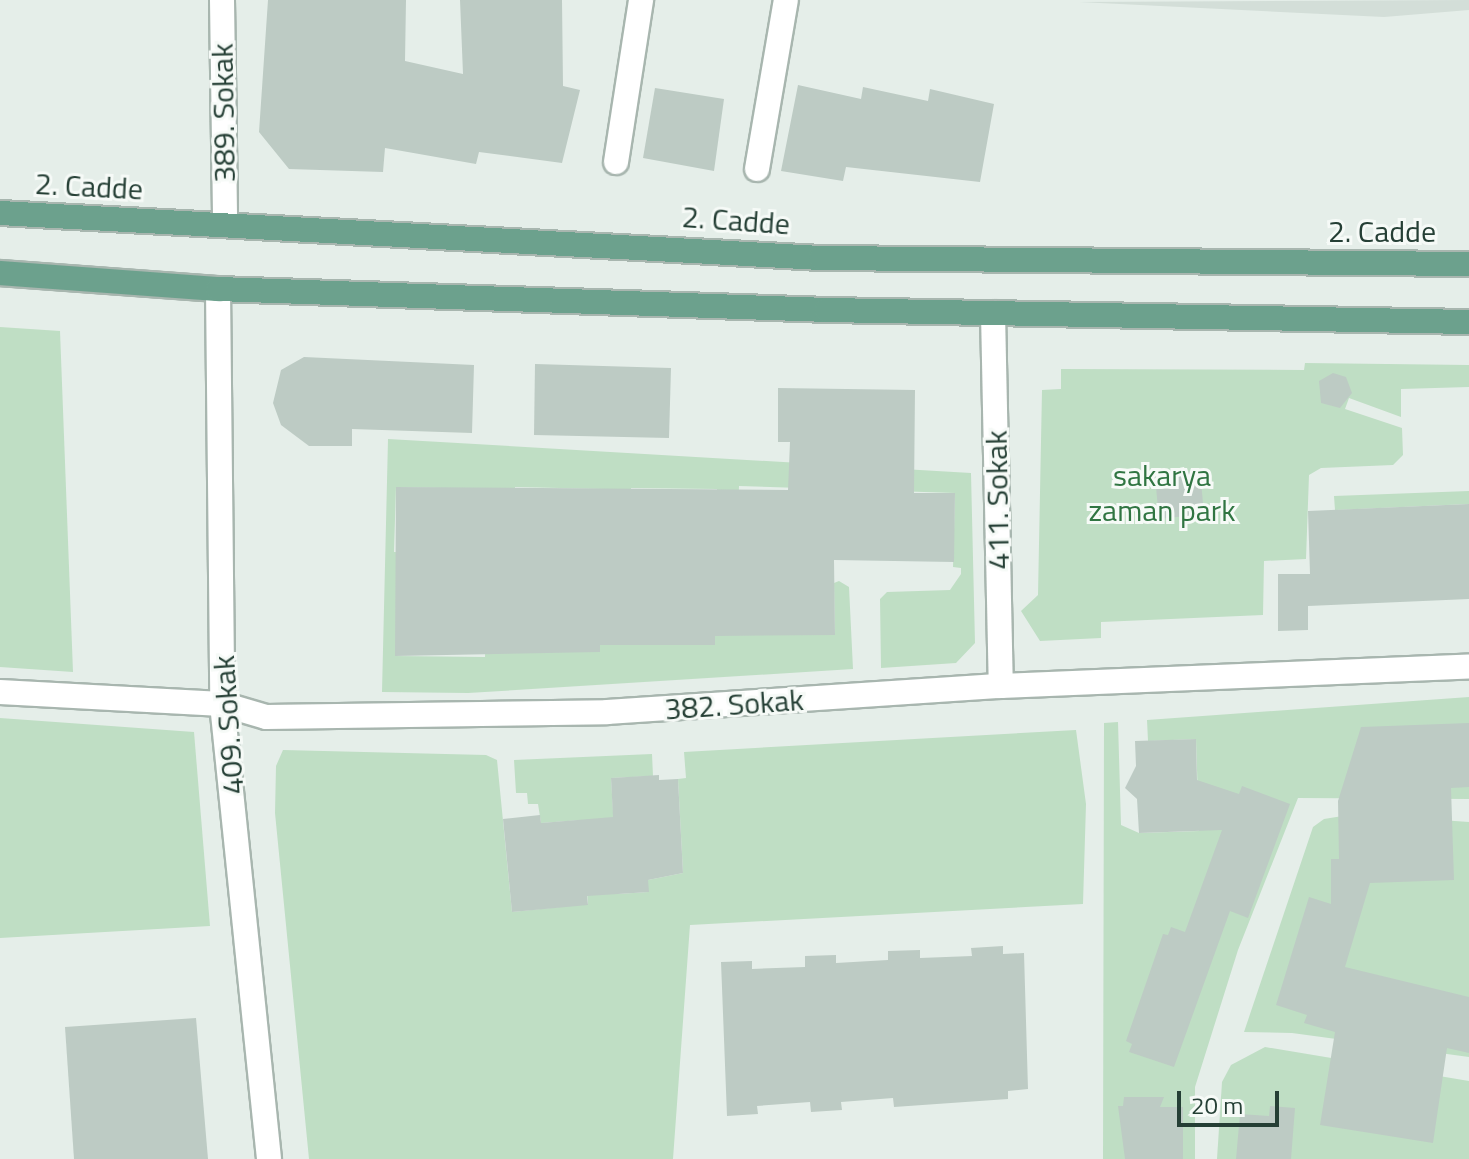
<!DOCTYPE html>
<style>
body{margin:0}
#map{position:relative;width:1469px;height:1159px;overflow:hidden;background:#e5eee9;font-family:"Titillium Web",sans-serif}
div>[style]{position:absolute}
.built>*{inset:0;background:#d3ded8}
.green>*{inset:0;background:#bfdec4}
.building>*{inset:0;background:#bdcbc4}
.roads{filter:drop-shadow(2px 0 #a8b6af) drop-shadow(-2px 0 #a8b6af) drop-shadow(0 2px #a8b6af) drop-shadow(0 -2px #a8b6af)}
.minor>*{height:24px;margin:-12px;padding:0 12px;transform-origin:12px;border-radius:12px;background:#fff}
.major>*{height:24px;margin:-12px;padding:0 12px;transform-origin:12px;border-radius:12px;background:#6ca18d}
span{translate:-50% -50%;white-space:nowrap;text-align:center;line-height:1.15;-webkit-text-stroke:6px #f6faf7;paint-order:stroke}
.street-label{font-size:30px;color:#253f35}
.park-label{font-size:30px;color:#307542}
.scale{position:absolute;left:1177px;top:1091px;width:102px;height:36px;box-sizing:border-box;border:4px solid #253f35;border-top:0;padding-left:10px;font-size:24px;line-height:28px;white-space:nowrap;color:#253f35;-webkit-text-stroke:6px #f6faf7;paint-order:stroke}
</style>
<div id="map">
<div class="built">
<div style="clip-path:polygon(1469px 0,1469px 10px,1384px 17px,1079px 2px)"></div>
</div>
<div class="green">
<div style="clip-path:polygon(0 327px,60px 331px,73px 672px,0 667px)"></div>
<div style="clip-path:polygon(1305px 363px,1469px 365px,1469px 387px,1401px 389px,1401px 417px,1349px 398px,1345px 409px,1402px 428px,1403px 455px,1393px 465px,1321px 468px,1309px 475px,1306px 559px,1264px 561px,1263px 615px,1101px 622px,1101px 638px,1040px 641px,1021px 611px,1038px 595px,1042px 390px,1061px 389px,1061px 369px,1304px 370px)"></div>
<div style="clip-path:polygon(388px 439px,971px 473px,975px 643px,956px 663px,881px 668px,880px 599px,887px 592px,950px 590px,961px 574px,961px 568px,953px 567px,955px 493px,739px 486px,737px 538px,717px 542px,717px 489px,631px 488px,630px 541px,603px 547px,603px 489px,515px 487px,513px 546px,488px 489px,396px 487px,394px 552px,415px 553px,395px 656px,485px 657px,486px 606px,500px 652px,600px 652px,600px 602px,618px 645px,714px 645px,715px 592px,835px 635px,834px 583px,839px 581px,849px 587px,853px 669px,468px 693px,382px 692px)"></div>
<div style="clip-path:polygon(1469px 491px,1469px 504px,1335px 510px,1334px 496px)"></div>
<div style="clip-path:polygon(1469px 697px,1469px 799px,1298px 798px,1238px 950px,1195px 1087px,1195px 1159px,1103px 1159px,1104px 723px,1118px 722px,1121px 825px,1139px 833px,1199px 831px,1196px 739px,1148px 741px,1147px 720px)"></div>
<div style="clip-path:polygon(0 718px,194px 732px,210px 926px,0 938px)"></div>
<div style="clip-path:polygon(1076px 730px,1086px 804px,1083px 904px,690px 925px,673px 1159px,309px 1159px,275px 813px,276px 766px,283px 750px,486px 755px,497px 760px,512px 912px,588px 904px,581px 820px,541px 823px,538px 804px,528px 804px,527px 793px,516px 793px,514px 760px,652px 754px,653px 776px,611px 778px,618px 894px,648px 892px,648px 880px,683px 873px,678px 779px,686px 778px,684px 752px)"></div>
<div style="clip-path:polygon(1355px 814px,1469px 822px,1469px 1057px,1292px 1033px,1244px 1032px,1313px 827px,1324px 819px)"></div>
<div style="clip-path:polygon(1265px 1047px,1469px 1081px,1469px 1159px,1217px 1159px,1222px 1082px,1231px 1065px)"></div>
</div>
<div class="building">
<div style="clip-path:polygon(268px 0,406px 0,405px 61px,463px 74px,460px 0,562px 0,563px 86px,580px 90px,562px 163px,479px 152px,476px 164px,385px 148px,383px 172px,289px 169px,259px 132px)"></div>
<div style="clip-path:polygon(798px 85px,861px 99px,863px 87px,928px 101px,930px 89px,994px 104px,980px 182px,846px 167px,843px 181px,781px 171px)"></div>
<div style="clip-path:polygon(655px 88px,724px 99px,714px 171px,643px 158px)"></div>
<div style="clip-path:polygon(304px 357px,474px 365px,472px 433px,352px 429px,352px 446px,309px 446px,281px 425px,273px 403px,281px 370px)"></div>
<div style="clip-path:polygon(535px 364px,671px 368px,669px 438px,534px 435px)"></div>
<div style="clip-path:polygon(1333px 373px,1346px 377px,1352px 393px,1340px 408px,1321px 403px,1319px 381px)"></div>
<div style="clip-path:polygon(778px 388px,915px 390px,914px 493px,955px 493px,954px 562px,834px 560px,835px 635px,715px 636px,715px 645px,600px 645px,600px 652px,395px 656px,396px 487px,788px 490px,790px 442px,778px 442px)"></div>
<div style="clip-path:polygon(1200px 471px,1204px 514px,1159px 519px,1155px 476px)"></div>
<div style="clip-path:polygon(1469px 504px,1469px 599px,1308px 606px,1308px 630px,1278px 631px,1278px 574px,1310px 574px,1308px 511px)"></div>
<div style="clip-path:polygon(1469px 723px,1469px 787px,1451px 788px,1454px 880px,1370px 883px,1345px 967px,1469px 997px,1469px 1053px,1447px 1048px,1433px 1143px,1320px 1125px,1335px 1032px,1304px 1023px,1307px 1015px,1276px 1005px,1309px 897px,1331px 904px,1331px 859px,1339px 859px,1338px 801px,1361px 727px)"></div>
<div style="clip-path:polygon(1196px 739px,1197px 780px,1239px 794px,1242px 786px,1290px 804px,1248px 918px,1230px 911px,1174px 1067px,1129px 1052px,1132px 1044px,1126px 1041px,1163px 934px,1168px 935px,1171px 927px,1185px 932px,1222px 830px,1139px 833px,1137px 799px,1125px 788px,1136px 766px,1135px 741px)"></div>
<div style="clip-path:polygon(659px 775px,659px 780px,678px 779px,683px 873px,648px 880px,649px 892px,587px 896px,588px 905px,512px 912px,503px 819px,540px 815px,541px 823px,613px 817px,611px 778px)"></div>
<div style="clip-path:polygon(1003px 946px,1003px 954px,1024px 953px,1028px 1089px,1008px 1091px,1008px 1099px,894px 1107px,893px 1098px,841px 1102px,842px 1110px,811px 1112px,810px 1102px,757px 1106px,758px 1114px,727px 1116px,721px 962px,752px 961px,752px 969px,805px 967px,805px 956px,836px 955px,836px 963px,888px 960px,888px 951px,920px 950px,920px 958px,972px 956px,971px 948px)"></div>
<div style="clip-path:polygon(196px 1018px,208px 1159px,74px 1159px,65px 1027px)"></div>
<div style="clip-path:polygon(1124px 1097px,1164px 1097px,1160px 1107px,1183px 1107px,1183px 1159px,1125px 1159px,1118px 1106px,1123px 1106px)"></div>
<div style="clip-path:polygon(1270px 1106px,1295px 1108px,1291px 1159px,1236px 1159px,1240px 1114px,1269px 1116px)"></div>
</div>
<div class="roads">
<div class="minor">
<div style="left:222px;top:0;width:225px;rotate:89.2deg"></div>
<div style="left:616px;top:162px;width:164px;rotate:-81.2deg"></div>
<div style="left:757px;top:169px;width:171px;rotate:-80.3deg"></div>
<div style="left:218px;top:289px;width:415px;rotate:89.4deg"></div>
<div style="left:222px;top:704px;width:457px;rotate:84.1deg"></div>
<div style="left:993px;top:313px;width:373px;rotate:88.8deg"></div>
<div style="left:0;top:692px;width:222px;rotate:3.1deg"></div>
<div style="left:222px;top:704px;width:46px;rotate:16.5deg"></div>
<div style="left:266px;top:717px;width:341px;rotate:-0.8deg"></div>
<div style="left:607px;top:712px;width:395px;rotate:-3.8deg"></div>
<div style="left:1001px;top:686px;width:468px;rotate:-2.4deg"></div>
</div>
<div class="major">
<div style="left:0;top:213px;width:822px;rotate:3.14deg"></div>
<div style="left:821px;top:258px;width:648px;rotate:0.53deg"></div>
<div style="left:0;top:273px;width:219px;rotate:4.2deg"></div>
<div style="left:218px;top:289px;width:609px;rotate:1.97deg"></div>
<div style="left:827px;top:310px;width:642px;rotate:1.07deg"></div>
</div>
</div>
<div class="street-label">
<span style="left:223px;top:113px;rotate:-91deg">389. Sokak</span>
<span style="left:89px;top:186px;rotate:3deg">2. Cadde</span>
<span style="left:736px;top:220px;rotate:4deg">2. Cadde</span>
<span style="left:1382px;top:231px">2. Cadde</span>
<span style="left:997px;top:500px;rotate:-91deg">411. Sokak</span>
<span style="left:734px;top:704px;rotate:-4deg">382. Sokak</span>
<span style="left:228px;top:725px;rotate:-94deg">409. Sokak</span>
</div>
<div class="park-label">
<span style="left:1162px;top:492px">sakarya<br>zaman park</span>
</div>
<div class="scale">20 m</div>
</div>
